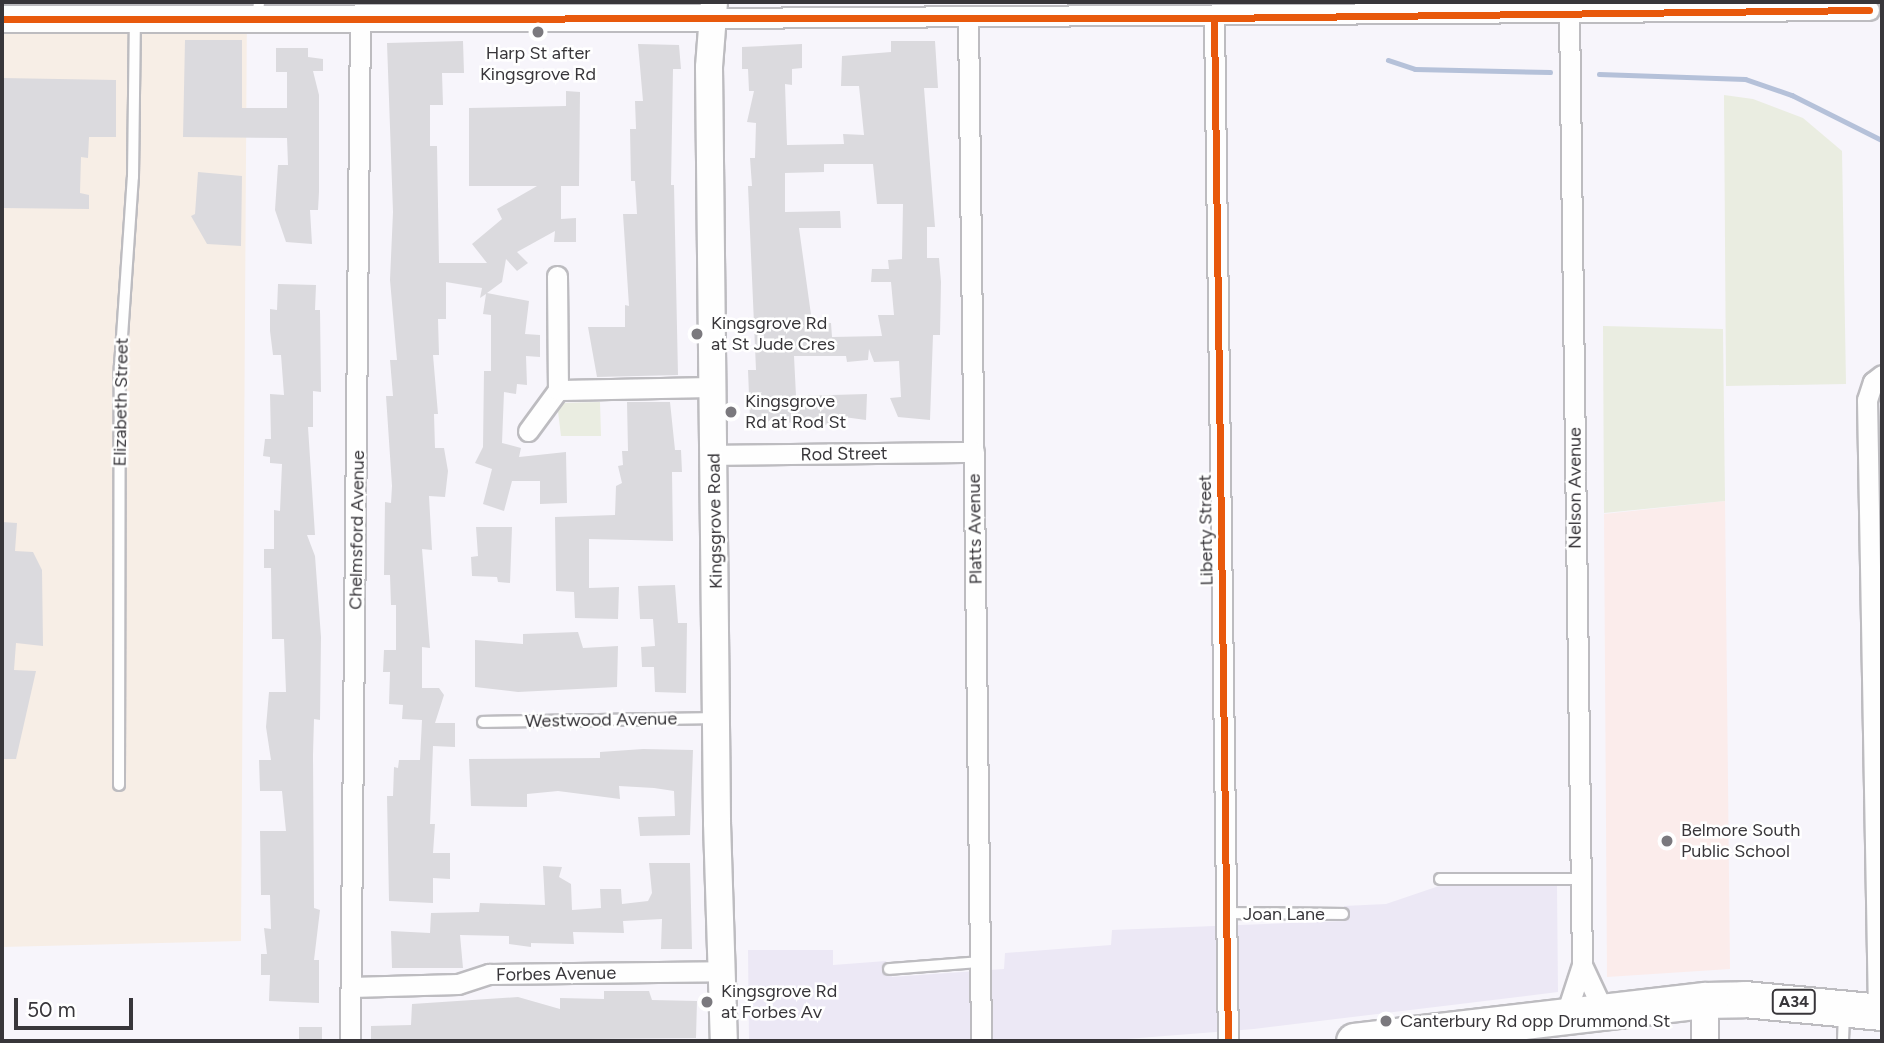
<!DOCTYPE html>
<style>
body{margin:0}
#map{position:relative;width:1884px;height:1043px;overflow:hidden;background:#f7f5fb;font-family:Figtree,sans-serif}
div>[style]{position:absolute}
.built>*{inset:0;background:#ece8f5}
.industrial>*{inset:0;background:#f7eee6}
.education>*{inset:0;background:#fbeceb}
.green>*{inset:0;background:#eaede1}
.stream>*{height:4.5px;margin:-2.25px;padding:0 2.25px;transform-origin:2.25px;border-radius:2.25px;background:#b5c1d9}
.building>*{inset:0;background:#dbdade}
.roads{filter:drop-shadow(2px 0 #bdbcc0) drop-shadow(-2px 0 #bdbcc0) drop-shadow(0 2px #bdbcc0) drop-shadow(0 -2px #bdbcc0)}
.lane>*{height:10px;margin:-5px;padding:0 5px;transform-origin:5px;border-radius:5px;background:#fefefe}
.street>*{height:19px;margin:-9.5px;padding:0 9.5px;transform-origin:9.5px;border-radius:9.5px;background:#fefefe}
.secondary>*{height:26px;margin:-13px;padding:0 13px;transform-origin:13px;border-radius:13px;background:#fefefe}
.highway>*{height:35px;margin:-17.5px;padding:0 17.5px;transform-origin:17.5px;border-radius:17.5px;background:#fefefe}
.cycleway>*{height:7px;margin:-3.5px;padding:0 3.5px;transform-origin:3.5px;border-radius:3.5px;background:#e8590c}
.dots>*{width:19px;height:19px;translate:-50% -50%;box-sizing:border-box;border:4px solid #fff;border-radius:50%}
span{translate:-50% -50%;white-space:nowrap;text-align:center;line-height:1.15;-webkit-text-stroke:5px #fff;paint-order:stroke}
.shield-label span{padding:2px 5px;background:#fff;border:2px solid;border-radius:5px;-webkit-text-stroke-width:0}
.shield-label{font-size:16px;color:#38363a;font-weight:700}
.poi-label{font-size:18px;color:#38363a}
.left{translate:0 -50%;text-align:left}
.street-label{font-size:18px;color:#38363a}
.frame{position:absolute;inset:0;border:4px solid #38363a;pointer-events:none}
.scale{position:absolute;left:14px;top:998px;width:119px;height:32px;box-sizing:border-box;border:4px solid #38363a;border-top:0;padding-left:9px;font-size:21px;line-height:24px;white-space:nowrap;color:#38363a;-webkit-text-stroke:5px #fff;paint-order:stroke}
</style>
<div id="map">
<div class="built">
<div style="clip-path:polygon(1439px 886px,1557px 886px,1558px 992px,1254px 1029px,1101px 1041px,749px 1041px,748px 950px,833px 950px,833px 965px,886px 961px,892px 977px,1004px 969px,1005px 953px,1111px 945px,1112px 930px,1344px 921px,1344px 906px,1386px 904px)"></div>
</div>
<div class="industrial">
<div style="clip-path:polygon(2px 2px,247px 2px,241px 941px,2px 947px)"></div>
</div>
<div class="education">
<div style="clip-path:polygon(1725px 501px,1730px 969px,1607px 977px,1604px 514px)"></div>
</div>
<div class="green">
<div style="clip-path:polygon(1724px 95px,1753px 99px,1803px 118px,1842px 151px,1846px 384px,1726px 386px)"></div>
<div style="clip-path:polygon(1603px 326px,1723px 329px,1725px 501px,1604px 513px)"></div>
<div style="clip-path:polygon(600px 402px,601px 436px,561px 436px,557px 403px)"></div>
</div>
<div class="stream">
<div style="left:1388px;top:60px;width:28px;rotate:18deg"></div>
<div style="left:1415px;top:69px;width:135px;rotate:1.3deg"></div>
<div style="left:1599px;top:74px;width:146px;rotate:2deg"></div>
<div style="left:1745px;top:79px;width:50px;rotate:18.8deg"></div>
<div style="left:1792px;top:95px;width:101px;rotate:26.6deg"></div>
</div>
<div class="building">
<div style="clip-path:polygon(185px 40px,242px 40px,242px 108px,287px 108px,287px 72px,276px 72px,276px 48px,308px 48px,308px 57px,323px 59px,323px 71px,313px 71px,319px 95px,319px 192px,318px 210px,310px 210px,312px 244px,286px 242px,275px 210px,278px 165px,288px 165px,287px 138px,183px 137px)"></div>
<div style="clip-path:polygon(463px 41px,464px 73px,442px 73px,443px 105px,430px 105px,430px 146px,437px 146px,439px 263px,487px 263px,472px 244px,502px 219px,497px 209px,537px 186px,469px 186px,469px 108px,566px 106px,566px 91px,580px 92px,579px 186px,561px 186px,561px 219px,576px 218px,576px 242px,554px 242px,555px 231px,517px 252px,528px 263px,517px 271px,506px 259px,502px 282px,487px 293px,529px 301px,525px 334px,540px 335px,540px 357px,526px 356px,527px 385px,517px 384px,516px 394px,504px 392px,502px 443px,521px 448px,519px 457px,566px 452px,567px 503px,540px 504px,540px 481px,512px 481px,504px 511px,483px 504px,492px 469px,475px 463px,483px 447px,484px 371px,491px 371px,491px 315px,483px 314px,486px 294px,480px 298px,482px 288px,446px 282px,446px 319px,438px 319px,439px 355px,433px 355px,438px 414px,434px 414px,435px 448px,444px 448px,448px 471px,445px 497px,429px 496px,432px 550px,422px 549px,430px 648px,422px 647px,422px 688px,439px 688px,444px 695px,435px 723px,455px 723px,455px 747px,433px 746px,430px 824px,435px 824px,433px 853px,450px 853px,450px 879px,433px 878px,433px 903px,389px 901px,387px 796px,393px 796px,394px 767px,398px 768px,399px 760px,420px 760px,422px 720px,402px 719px,403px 705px,389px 704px,390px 672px,383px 672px,384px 650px,396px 650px,396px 605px,391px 605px,390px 575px,384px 575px,385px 502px,391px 503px,392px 486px,386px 396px,393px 396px,390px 360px,397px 360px,390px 280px,393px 212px,387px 43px)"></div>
<div style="clip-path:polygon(evenodd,891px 41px,935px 41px,938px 88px,924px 88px,935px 227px,927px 227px,927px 258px,939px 258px,941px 282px,940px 335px,933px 335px,930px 420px,898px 417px,890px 398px,901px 397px,899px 361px,874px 362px,869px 349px,868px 360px,847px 362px,846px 356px,794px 356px,796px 396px,867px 394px,866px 420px,829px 415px,829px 425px,750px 420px,748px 370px,756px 370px,748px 186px,752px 186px,750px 158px,755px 158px,756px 123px,747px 122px,754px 91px,749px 91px,748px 69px,742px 69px,742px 47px,802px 44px,802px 68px,792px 69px,792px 85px,785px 84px,787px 145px,844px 144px,843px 134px,864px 135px,859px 86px,841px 86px,842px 56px,891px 52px,891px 41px,824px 164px,873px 164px,877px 204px,903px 204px,902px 259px,888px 260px,889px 269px,872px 269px,871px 282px,891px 282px,894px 315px,878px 315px,882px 336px,832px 337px,831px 323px,812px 322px,799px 228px,841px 228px,840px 211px,785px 212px,785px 173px,824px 172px,824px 164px)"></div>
<div style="clip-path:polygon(638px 44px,679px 45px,681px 69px,673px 69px,671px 185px,674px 185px,678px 375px,597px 377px,588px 327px,625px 327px,625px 305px,629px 306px,623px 214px,637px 214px,635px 181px,631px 181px,630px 129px,636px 129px,635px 101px,643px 101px)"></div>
<div style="clip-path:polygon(2px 78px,116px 80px,116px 137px,89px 137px,88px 158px,81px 157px,80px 193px,89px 195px,89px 209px,2px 208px)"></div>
<div style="clip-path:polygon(198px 172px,242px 176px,241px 246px,207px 244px,191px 216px,195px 214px)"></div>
<div style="clip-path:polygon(278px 284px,316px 285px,315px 310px,320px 310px,321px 392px,313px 391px,313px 427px,308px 427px,315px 535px,307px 535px,315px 556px,321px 637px,320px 720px,314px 719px,313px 755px,314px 908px,320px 910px,314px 960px,319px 960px,319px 1003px,269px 1001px,270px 975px,261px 975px,261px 954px,267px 954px,264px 928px,271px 929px,270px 895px,261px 895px,260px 831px,286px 831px,282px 791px,260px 791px,259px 760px,271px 760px,266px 727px,269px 692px,286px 692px,284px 639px,272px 639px,271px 568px,264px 568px,264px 549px,274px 549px,274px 510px,280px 511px,282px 464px,270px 463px,270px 457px,263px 456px,265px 439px,271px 439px,270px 394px,284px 395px,281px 355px,273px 355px,270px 331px,270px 309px,277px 310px)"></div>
<div style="clip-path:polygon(627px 402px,670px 402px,675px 450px,681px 450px,682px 472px,672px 472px,673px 541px,589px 539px,589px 588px,619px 587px,618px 619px,575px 618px,574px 592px,556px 591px,555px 517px,615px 515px,616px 486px,622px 483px,618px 466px,623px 465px,622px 451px,628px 451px)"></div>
<div style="clip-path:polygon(2px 522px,17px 523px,15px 551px,33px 552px,42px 570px,43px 646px,16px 643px,14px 670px,36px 671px,16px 759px,2px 759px)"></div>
<div style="clip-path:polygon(476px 527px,512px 527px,510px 583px,498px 582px,497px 577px,472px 576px,471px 557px,478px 556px)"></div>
<div style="clip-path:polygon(675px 585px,678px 623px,687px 623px,686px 693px,655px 692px,654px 667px,642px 667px,641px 647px,655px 646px,653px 619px,640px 619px,638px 586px)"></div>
<div style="clip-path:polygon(578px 632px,583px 648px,618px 646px,617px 687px,518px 692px,475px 687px,475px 640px,523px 644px,523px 634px)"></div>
<div style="clip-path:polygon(643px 749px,693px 750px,690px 835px,640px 836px,638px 817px,675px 816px,674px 791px,654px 788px,619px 786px,620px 799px,558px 791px,527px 794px,527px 807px,471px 806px,469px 759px,600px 758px,600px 752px)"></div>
<div style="clip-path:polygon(649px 863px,690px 863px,692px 949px,661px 949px,662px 919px,623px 921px,624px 933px,573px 932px,574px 944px,531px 943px,531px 947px,509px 944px,509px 936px,460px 935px,463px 968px,392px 968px,391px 931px,430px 933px,431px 913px,479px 912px,480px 903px,545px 905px,543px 866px,562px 867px,559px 877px,571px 884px,572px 910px,601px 908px,600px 889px,621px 889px,622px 904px,648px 901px,652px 893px)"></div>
<div style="clip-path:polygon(604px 991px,649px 991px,652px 1000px,697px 1001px,696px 1038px,371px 1041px,371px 1026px,411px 1025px,412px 1004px,518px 997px,560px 1009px,560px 998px,604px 999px)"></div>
<div style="clip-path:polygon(299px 1027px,322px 1027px,322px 1041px,299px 1041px)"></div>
</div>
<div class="roads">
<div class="lane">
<div style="left:257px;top:19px;width:17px;rotate:-83deg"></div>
<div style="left:483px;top:722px;width:231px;rotate:-1deg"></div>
<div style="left:119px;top:785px;width:419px;rotate:-89.9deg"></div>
<div style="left:120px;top:366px;width:189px;rotate:-86.1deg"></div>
<div style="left:133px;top:177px;width:157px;rotate:-89.3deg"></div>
<div style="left:1440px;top:879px;width:141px"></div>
<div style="left:1225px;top:913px;width:118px;rotate:0.5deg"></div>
<div style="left:889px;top:969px;width:91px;rotate:-4.4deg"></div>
<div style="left:1843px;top:1041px;width:27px;rotate:-88deg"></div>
</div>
<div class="street">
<div style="left:1569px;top:12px;width:953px;rotate:89.22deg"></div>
<div style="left:1582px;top:965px;width:50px;rotate:65deg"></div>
<div style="left:712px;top:18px;width:1157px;rotate:-0.4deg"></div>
<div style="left:968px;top:18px;width:1023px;rotate:89.27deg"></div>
<div style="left:1214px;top:18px;width:1023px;rotate:89.22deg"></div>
<div style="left:557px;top:276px;width:114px;rotate:89.5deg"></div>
<div style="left:528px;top:431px;width:51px;rotate:-53.8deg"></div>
<div style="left:558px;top:390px;width:155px;rotate:-1.1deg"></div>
<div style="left:714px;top:455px;width:260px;rotate:-0.7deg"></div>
<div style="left:351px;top:987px;width:107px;rotate:-1.6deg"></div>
<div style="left:458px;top:984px;width:33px;rotate:-18deg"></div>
<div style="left:489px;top:974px;width:232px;rotate:-0.7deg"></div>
<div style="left:1878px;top:1011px;width:611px;rotate:-91.03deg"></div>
<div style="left:1867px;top:400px;width:19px;rotate:-72deg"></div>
<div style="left:1873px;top:382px;width:11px;rotate:-38deg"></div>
<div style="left:1566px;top:1014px;width:52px;rotate:-71.9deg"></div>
<div style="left:350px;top:1041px;width:1022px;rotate:-89.44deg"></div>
</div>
<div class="secondary">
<div style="left:714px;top:2px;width:65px;rotate:94.4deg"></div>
<div style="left:709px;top:67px;width:756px;rotate:89.39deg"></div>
<div style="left:717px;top:823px;width:218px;rotate:88.2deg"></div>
<div style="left:2px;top:19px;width:710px;rotate:-0.08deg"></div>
<div style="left:1705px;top:1000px;width:41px;rotate:90deg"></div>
</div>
<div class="highway">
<div style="left:1354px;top:1041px;width:353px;rotate:-6.7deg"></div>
<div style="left:1705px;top:1000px;width:39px;rotate:-1deg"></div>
<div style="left:1744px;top:999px;width:139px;rotate:5.4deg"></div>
</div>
</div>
<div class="cycleway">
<div style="left:1214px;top:18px;width:1023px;rotate:89.22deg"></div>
<div style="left:2px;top:19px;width:1212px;rotate:-0.05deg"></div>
<div style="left:1214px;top:18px;width:655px;rotate:-0.7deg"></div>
</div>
<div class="dots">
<div style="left:538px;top:32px;background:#7b797e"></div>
<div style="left:697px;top:334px;background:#7b797e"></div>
<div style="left:731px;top:412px;background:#7b797e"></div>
<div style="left:1667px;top:841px;background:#7b797e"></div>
<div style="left:707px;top:1002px;background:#7b797e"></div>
<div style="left:1386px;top:1021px;background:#7b797e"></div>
</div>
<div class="shield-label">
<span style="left:1794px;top:1002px">A34</span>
</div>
<div class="poi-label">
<span style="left:538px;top:64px">Harp St after<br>Kingsgrove Rd</span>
<span class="left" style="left:711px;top:334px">Kingsgrove Rd<br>at St Jude Cres</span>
<span class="left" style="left:745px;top:412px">Kingsgrove<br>Rd at Rod St</span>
<span class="left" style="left:1681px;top:841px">Belmore South<br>Public School</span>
<span class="left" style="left:721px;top:1002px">Kingsgrove Rd<br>at Forbes Av</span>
<span class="left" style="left:1400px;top:1021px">Canterbury Rd opp Drummond St</span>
</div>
<div class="street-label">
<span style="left:121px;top:402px;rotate:-89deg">Elizabeth Street</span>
<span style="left:844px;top:454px;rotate:-1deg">Rod Street</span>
<span style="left:1575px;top:488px;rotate:-90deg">Nelson Avenue</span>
<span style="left:715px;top:521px;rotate:-91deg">Kingsgrove Road</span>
<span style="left:975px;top:529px;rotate:-91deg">Platts Avenue</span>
<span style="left:357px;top:530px;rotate:-89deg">Chelmsford Avenue</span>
<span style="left:1206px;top:530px;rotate:-91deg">Liberty Street</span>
<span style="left:601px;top:720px;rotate:-1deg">Westwood Avenue</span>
<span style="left:1284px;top:914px">Joan Lane</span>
<span style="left:556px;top:974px;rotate:-1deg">Forbes Avenue</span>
</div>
<div class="frame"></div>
<div class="scale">50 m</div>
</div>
